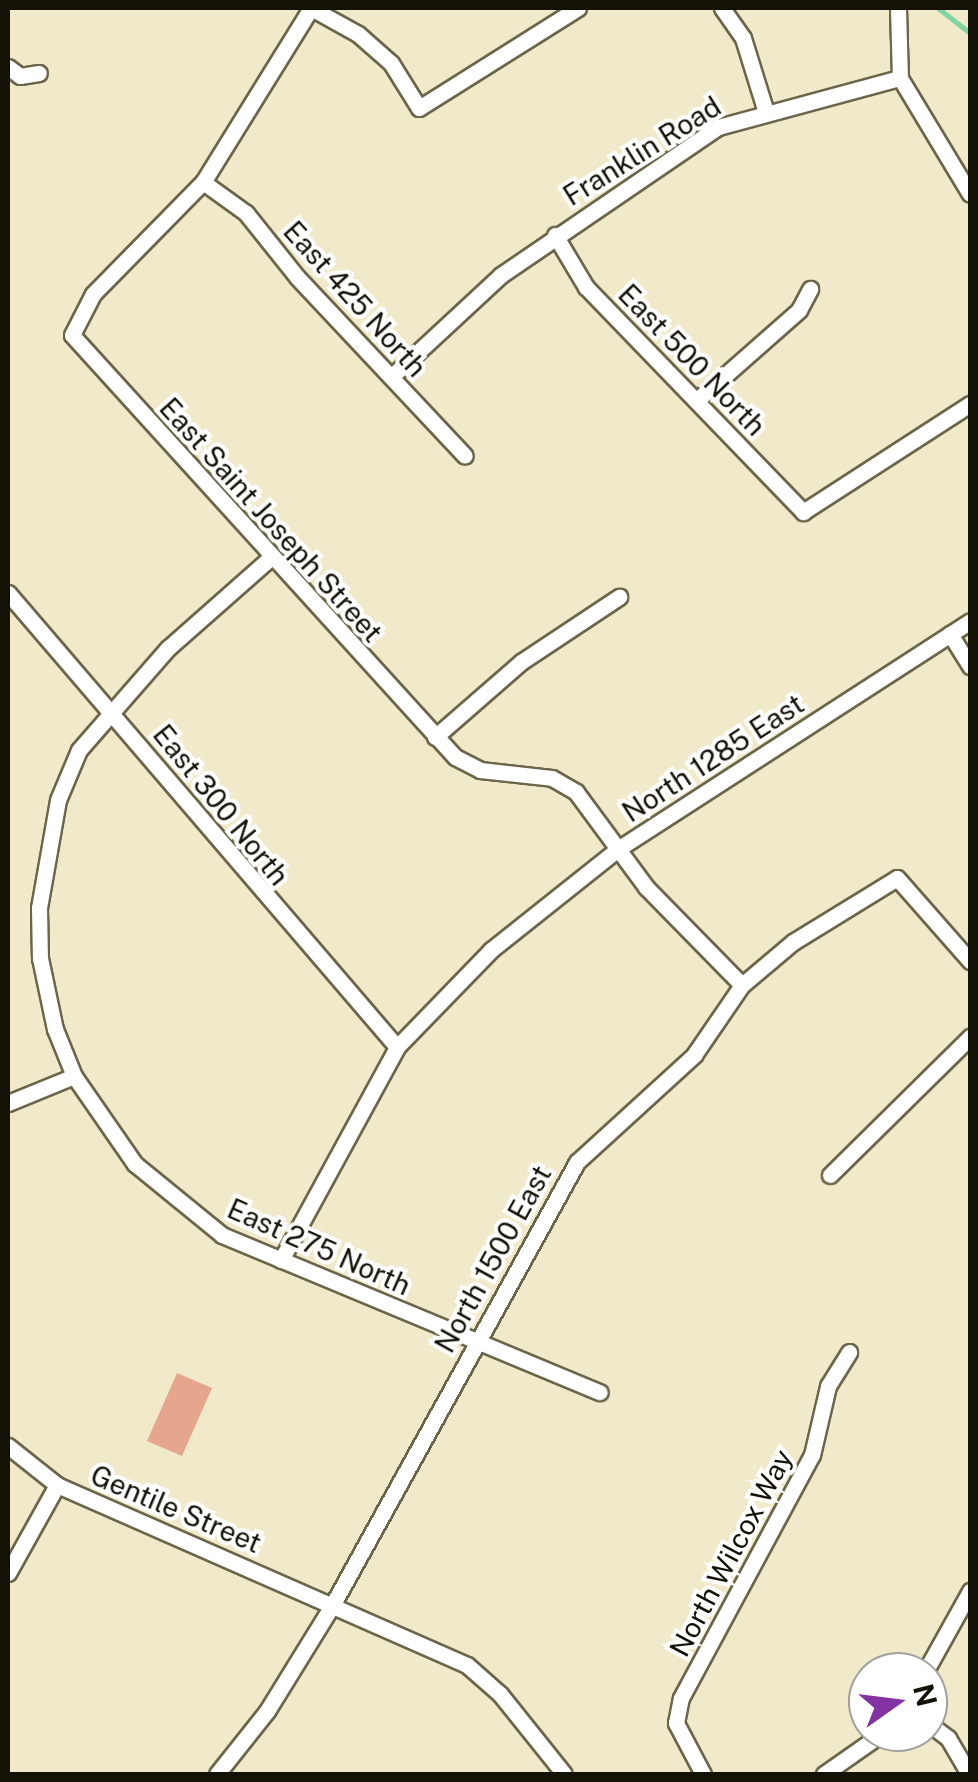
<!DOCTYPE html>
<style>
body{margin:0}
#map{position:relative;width:978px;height:1782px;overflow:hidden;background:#f0eaca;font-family:"Public Sans",sans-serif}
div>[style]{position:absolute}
.green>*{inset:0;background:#e6a68e}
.stream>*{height:5px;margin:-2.5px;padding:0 2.5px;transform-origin:2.5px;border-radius:2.5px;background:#80d4a1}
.roads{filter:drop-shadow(2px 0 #6b664a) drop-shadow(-2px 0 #6b664a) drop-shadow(0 2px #6b664a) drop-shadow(0 -2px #6b664a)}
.minor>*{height:15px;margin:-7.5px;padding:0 7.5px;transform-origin:7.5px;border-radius:7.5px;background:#fff}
span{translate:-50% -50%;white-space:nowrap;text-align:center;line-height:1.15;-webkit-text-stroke:8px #fff;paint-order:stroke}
.street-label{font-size:28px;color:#141207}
.frame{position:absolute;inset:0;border:10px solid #141207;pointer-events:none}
.north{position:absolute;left:848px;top:1652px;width:100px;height:100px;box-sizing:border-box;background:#fff;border:2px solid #a1a09c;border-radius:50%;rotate:76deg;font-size:28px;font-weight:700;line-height:40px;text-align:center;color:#141207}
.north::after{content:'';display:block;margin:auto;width:35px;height:45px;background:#8433a2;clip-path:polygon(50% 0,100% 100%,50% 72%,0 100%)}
</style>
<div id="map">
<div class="green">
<div style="clip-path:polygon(177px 1373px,212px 1388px,182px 1456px,147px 1441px)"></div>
</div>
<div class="stream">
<div style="left:938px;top:8px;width:41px;rotate:38deg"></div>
</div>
<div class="roads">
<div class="minor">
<div style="left:311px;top:8px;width:205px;rotate:121.8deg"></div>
<div style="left:203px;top:182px;width:157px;rotate:134.5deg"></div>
<div style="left:93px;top:294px;width:46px;rotate:117.1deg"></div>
<div style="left:72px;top:335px;width:570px;rotate:47.77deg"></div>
<div style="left:455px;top:757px;width:28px;rotate:27deg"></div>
<div style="left:480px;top:770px;width:72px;rotate:6.3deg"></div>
<div style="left:552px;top:778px;width:28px;rotate:30deg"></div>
<div style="left:576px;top:792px;width:118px;rotate:53.6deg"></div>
<div style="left:646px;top:887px;width:137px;rotate:45.6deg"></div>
<div style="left:311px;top:8px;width:54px;rotate:29deg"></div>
<div style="left:358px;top:34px;width:44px;rotate:41.3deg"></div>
<div style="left:391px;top:63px;width:53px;rotate:58.1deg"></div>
<div style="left:419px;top:108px;width:188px;rotate:-32.2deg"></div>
<div style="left:722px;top:8px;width:37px;rotate:55deg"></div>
<div style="left:743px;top:38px;width:74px;rotate:72.8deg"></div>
<div style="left:898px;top:8px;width:70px;rotate:88.4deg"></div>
<div style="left:900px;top:78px;width:135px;rotate:58.9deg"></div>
<div style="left:8px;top:67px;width:15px;rotate:37deg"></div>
<div style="left:20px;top:76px;width:19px;rotate:-9deg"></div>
<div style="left:203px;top:182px;width:53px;rotate:35.8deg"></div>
<div style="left:246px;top:213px;width:82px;rotate:51.4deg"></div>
<div style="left:297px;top:277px;width:245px;rotate:46.8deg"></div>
<div style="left:555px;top:235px;width:61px;rotate:59.2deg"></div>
<div style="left:586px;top:287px;width:313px;rotate:46deg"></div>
<div style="left:803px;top:512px;width:199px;rotate:-32.9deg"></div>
<div style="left:391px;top:377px;width:150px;rotate:-42.8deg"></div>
<div style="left:501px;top:275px;width:263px;rotate:-34.3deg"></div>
<div style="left:718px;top:127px;width:188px;rotate:-15.1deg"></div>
<div style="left:697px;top:400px;width:136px;rotate:-41.4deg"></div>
<div style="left:799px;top:310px;width:24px;rotate:-62deg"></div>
<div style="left:269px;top:559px;width:135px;rotate:138.6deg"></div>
<div style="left:168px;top:648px;width:135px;rotate:131.1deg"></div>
<div style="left:79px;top:750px;width:54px;rotate:112.8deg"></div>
<div style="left:58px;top:800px;width:110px;rotate:100deg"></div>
<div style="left:39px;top:908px;width:50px;rotate:88.9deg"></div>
<div style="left:40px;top:958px;width:73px;rotate:78.1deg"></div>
<div style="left:55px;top:1029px;width:51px;rotate:68deg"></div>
<div style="left:74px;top:1076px;width:107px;rotate:55.3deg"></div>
<div style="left:135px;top:1164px;width:112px;rotate:39.2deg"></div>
<div style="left:222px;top:1235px;width:409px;rotate:22.6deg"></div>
<div style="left:8px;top:593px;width:598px;rotate:49.41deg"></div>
<div style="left:950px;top:634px;width:38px;rotate:58deg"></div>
<div style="left:435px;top:737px;width:114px;rotate:-41.1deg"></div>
<div style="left:521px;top:662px;width:118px;rotate:-33.6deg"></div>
<div style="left:8px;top:1103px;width:71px;rotate:-22.2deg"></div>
<div style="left:830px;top:1175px;width:197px;rotate:-44.6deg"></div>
<div style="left:281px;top:1260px;width:243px;rotate:-61.4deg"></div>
<div style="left:397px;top:1047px;width:135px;rotate:-45.9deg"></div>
<div style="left:491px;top:950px;width:162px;rotate:-38.5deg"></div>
<div style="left:618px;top:849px;width:419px;rotate:-32.9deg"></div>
<div style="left:8px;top:1446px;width:63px;rotate:38.5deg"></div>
<div style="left:57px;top:1485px;width:448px;rotate:23.7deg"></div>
<div style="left:467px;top:1665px;width:44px;rotate:41.3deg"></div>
<div style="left:500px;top:1694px;width:102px;rotate:51.3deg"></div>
<div style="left:8px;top:1573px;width:101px;rotate:-60.9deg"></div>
<div style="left:925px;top:1672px;width:93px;rotate:-60.9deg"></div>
<div style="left:928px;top:1723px;width:25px;rotate:37deg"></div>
<div style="left:948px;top:1738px;width:42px;rotate:59.7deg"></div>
<div style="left:217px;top:1774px;width:80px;rotate:-51.6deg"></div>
<div style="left:267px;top:1711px;width:126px;rotate:-58.3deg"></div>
<div style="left:333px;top:1604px;width:505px;rotate:-61.1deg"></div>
<div style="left:577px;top:1162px;width:159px;rotate:-42.4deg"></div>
<div style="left:694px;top:1055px;width:85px;rotate:-55.6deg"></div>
<div style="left:742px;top:985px;width:67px;rotate:-40.1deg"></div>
<div style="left:793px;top:942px;width:122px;rotate:-31.6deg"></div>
<div style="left:897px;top:878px;width:111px;rotate:48.7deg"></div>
<div style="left:703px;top:1774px;width:58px;rotate:-117.9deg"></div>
<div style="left:676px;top:1723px;width:25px;rotate:-79deg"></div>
<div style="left:681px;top:1698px;width:276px;rotate:-61.7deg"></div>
<div style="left:812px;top:1455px;width:71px;rotate:-76.9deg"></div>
<div style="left:828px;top:1386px;width:40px;rotate:-58deg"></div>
<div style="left:824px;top:1774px;width:73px;rotate:-35deg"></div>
</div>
</div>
<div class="street-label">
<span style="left:642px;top:151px;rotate:-32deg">Franklin Road</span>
<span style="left:355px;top:299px;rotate:48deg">East 425 North</span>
<span style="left:692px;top:360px;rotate:46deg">East 500 North</span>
<span style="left:271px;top:520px;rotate:48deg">East Saint Joseph Street</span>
<span style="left:713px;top:758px;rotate:-33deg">North 1285 East</span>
<span style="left:221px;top:805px;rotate:51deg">East 300 North</span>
<span style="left:319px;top:1247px;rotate:24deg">East 275 North</span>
<span style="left:493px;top:1259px;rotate:-61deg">North 1500 East</span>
<span style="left:176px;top:1509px;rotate:23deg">Gentile Street</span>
<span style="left:731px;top:1553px;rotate:-62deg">North Wilcox Way</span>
</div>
<div class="frame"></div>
<div class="north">N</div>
</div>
